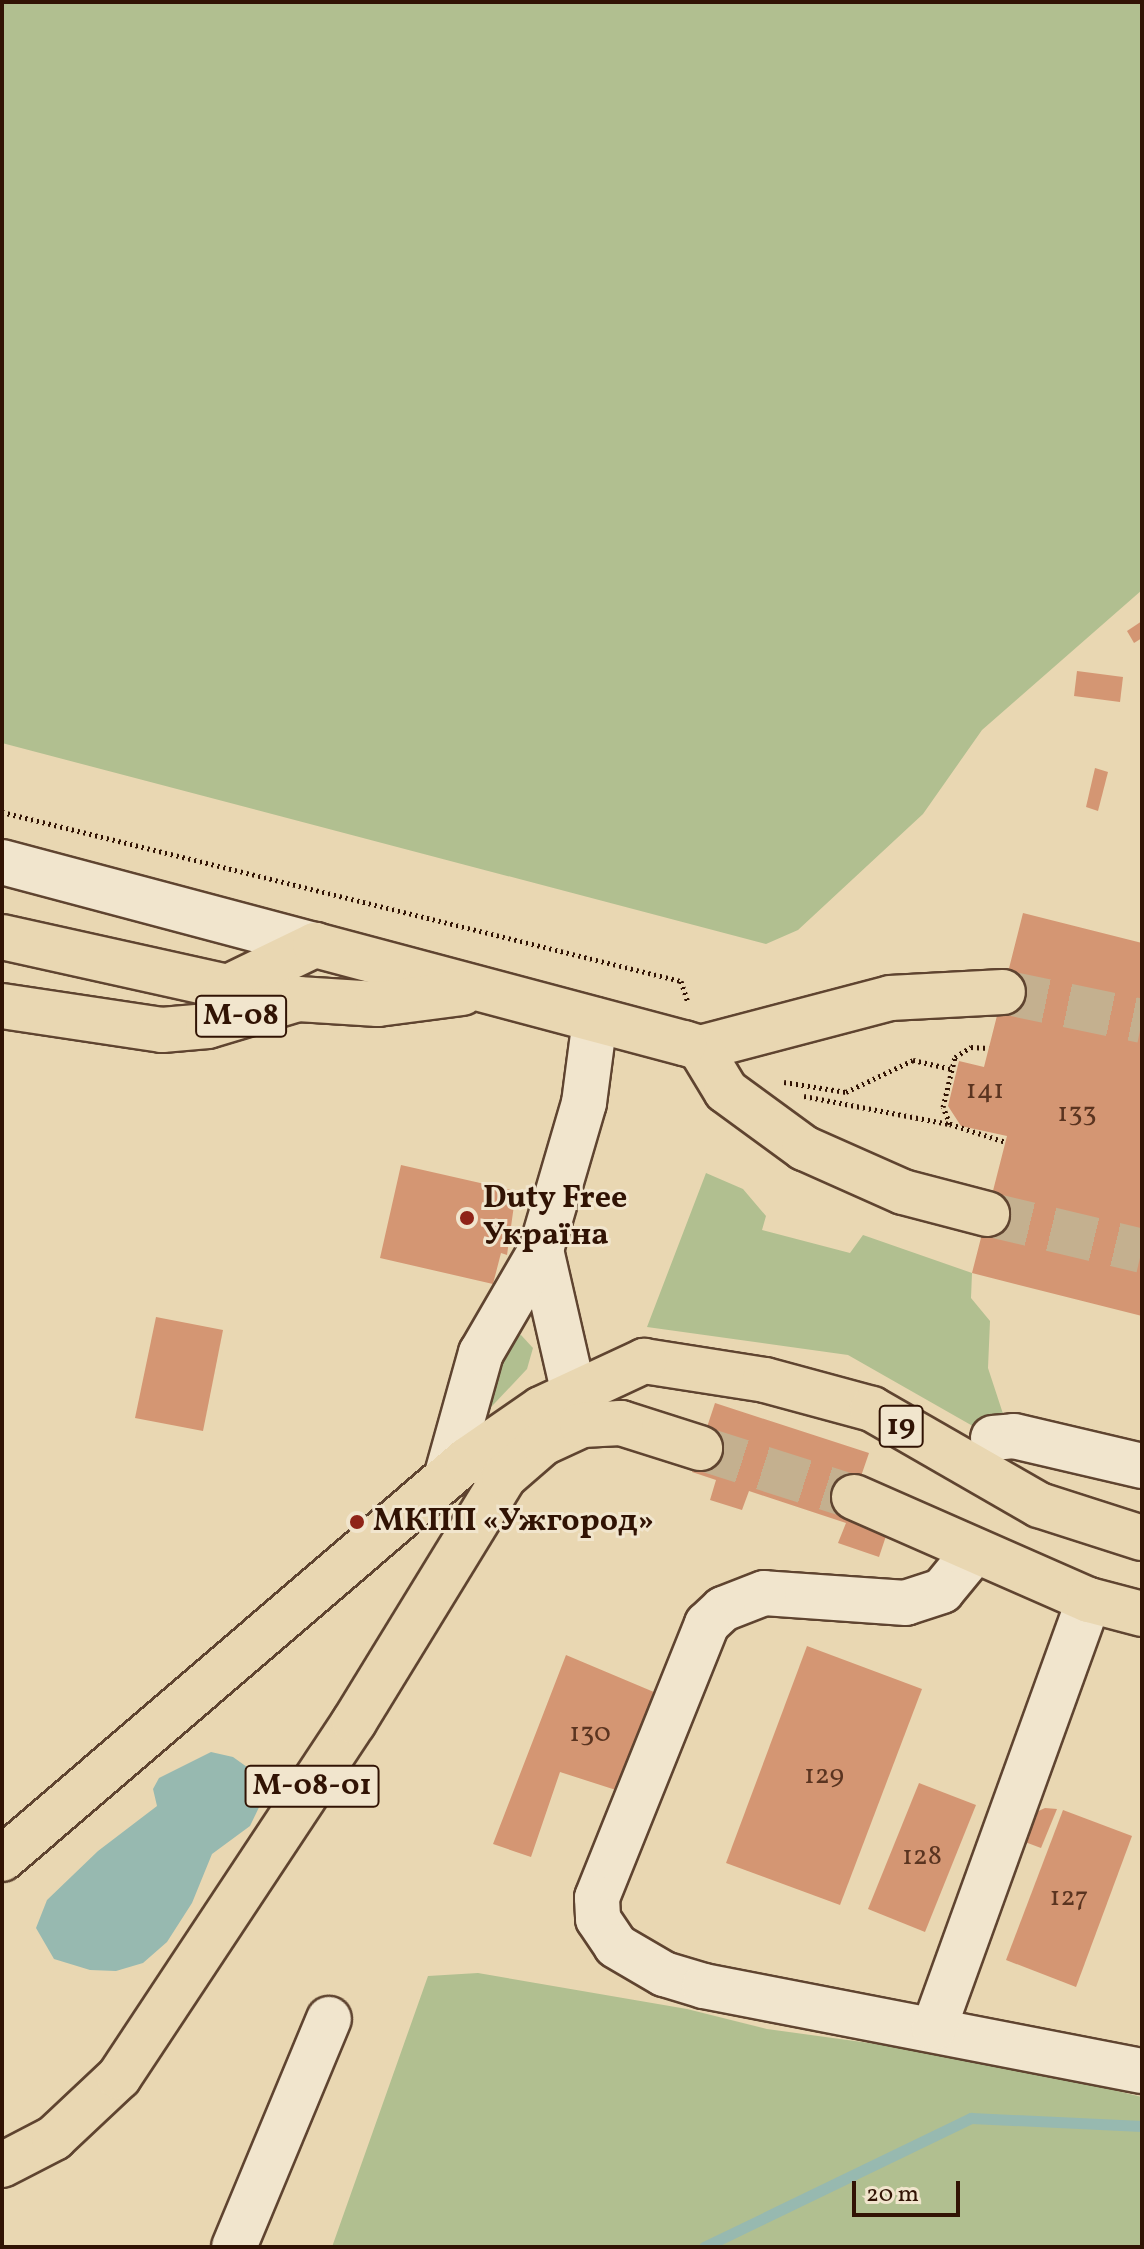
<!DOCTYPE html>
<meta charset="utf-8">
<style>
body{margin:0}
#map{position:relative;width:1144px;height:2249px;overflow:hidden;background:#e9d7b2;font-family:Vollkorn,serif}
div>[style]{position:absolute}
.green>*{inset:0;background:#b1bf90}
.water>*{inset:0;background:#97b9b0}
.stream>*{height:11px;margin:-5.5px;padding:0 5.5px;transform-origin:5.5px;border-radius:5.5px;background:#97b9b0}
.building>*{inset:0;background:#d49673}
.major-tunnel>*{height:44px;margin-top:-22px;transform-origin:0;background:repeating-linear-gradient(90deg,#c4b08f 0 44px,transparent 0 66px)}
.path>*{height:5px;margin-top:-2.5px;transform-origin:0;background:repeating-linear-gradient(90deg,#311304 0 2px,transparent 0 6px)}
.roads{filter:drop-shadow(2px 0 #5f4430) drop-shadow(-2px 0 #5f4430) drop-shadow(0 2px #5f4430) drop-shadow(0 -2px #5f4430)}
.minor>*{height:44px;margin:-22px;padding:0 22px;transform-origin:22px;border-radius:22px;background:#f1e5cd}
.major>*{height:44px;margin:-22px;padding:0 22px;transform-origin:22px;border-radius:22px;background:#e9d7b2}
.highway>*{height:44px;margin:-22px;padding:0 22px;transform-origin:22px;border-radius:22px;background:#e9d7b2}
.dots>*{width:22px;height:22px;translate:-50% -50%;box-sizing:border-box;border:4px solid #f1e5cd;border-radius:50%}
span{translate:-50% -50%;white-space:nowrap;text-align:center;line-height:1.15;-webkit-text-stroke:6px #f1e5cd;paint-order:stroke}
.number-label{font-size:28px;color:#5a3420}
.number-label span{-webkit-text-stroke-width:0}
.shield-label span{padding:2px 6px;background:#f1e5cd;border:2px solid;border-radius:6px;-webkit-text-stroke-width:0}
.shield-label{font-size:30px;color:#311304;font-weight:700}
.poi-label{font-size:32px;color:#311304;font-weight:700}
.left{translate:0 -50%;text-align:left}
.frame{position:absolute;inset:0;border:4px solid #311304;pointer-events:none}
.scale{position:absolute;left:852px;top:2181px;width:108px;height:36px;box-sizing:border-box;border:4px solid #311304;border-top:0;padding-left:10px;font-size:24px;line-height:28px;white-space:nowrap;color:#311304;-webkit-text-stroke:6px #f1e5cd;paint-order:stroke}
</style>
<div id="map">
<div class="green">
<div style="clip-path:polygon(2px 2px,1142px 2px,1142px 590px,982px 730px,923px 814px,798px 930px,766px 944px,2px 743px)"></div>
<div style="clip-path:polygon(706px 1173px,743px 1189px,766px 1216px,762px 1230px,850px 1253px,863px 1235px,972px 1273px,971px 1298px,990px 1321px,988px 1368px,1007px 1426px,985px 1433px,848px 1355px,647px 1327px)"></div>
<div style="clip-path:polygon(521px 1335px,533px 1348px,527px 1369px,477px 1422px,494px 1371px,514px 1337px)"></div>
<div style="clip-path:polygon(478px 1973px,687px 2009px,767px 2029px,986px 2059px,1142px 2097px,1142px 2247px,332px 2247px,428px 1976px)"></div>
</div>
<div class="water">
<div style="clip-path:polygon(211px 1752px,233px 1757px,254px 1772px,261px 1782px,261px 1803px,250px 1826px,212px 1854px,192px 1903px,167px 1942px,143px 1963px,116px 1971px,90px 1970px,54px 1959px,36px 1928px,47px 1900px,98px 1851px,157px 1806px,153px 1789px,159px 1778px)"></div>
</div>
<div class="stream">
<div style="left:704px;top:2247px;width:297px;rotate:-25.8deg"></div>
<div style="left:971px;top:2118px;width:171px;rotate:2.7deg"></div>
</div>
<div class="building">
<div style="clip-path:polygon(1142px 621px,1142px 638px,1134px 643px,1127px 631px)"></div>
<div style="clip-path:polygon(1077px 671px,1123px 677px,1120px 702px,1074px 696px)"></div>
<div style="clip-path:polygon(1095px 768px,1108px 772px,1098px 811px,1086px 807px)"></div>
<div style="clip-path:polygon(1023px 913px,1142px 943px,1142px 1316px,972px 1273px,1007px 1136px,961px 1126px,948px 1106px,959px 1061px,984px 1067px)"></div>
<div style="clip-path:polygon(401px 1165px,516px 1191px,507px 1255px,501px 1253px,493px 1284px,380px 1258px)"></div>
<div style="clip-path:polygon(156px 1317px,223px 1330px,203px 1431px,135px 1418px)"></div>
<div style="clip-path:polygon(715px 1403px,869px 1453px,846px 1520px,887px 1533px,879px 1557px,838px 1543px,846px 1523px,749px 1491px,742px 1510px,710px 1500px,716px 1480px,692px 1472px)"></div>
<div style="clip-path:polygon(807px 1646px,922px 1689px,840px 1905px,726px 1863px)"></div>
<div style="clip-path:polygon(566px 1655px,661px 1695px,619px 1791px,560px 1772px,531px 1857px,493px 1844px)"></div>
<div style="clip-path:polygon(919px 1783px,976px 1805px,925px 1932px,868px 1909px)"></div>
<div style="clip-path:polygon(1045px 1808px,1057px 1809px,1041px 1848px,1017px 1839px,1032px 1814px)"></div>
<div style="clip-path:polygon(1063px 1810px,1132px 1836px,1076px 1987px,1006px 1960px)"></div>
</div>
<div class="major-tunnel">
<div style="left:1003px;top:992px;width:142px;rotate:11.8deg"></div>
<div style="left:987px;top:1214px;width:159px;rotate:13.4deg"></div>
<div style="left:700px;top:1448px;width:162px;rotate:17.7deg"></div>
</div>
<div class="path">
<div style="left:2px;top:812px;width:700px;rotate:13.98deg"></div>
<div style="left:681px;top:981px;width:23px;rotate:72deg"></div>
<div style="left:784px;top:1082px;width:63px;rotate:9.2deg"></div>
<div style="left:846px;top:1092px;width:74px;rotate:-25.5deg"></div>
<div style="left:913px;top:1060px;width:40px;rotate:13deg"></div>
<div style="left:804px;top:1096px;width:149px;rotate:10.9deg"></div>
<div style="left:950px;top:1124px;width:18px;rotate:-112deg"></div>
<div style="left:943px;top:1107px;width:51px;rotate:-76.5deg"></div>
<div style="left:955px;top:1057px;width:19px;rotate:-32deg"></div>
<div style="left:971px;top:1047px;width:18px;rotate:3deg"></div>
<div style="left:950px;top:1124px;width:59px;rotate:17.8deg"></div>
</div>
<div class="roads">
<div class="minor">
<div style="left:2px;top:862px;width:324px;rotate:14.9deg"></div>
<div style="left:574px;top:1394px;width:148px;rotate:-102.9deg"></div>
<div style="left:541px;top:1250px;width:153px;rotate:-73.7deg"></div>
<div style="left:584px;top:1103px;width:84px;rotate:-82.5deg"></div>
<div style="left:993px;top:1438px;width:21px;rotate:-5deg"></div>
<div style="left:1014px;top:1436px;width:131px;rotate:13.2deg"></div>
<div style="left:446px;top:1478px;width:130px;rotate:-74.4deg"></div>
<div style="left:481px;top:1353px;width:119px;rotate:-59.8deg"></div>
<div style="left:974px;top:1552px;width:50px;rotate:129.4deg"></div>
<div style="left:942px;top:1591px;width:38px;rotate:162deg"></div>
<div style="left:906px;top:1603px;width:142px;rotate:-176deg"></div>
<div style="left:764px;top:1593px;width:44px;rotate:158.7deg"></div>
<div style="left:723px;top:1609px;width:22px;rotate:137deg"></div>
<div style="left:707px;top:1624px;width:295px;rotate:111.9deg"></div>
<div style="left:597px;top:1898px;width:21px;rotate:87deg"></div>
<div style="left:598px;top:1919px;width:32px;rotate:56deg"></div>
<div style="left:616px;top:1946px;width:56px;rotate:30.3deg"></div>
<div style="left:664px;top:1974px;width:42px;rotate:16.7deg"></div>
<div style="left:704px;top:1986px;width:446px;rotate:11deg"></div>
<div style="left:934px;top:2028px;width:455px;rotate:-70.1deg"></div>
<div style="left:234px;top:2247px;width:247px;rotate:-67.4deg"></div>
</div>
<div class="major">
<div style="left:684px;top:1043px;width:17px;rotate:17deg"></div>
<div style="left:700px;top:1048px;width:196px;rotate:-14.7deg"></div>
<div style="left:890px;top:998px;width:113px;rotate:-3deg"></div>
<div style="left:700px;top:1048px;width:50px;rotate:58.8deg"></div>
<div style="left:726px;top:1091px;width:97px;rotate:36.2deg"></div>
<div style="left:804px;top:1148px;width:108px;rotate:24deg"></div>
<div style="left:903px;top:1192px;width:87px;rotate:14.7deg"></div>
<div style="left:644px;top:1361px;width:122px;rotate:8.9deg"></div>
<div style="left:765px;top:1380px;width:111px;rotate:15.2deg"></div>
<div style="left:872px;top:1409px;width:193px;rotate:29.9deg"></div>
<div style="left:1039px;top:1505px;width:108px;rotate:17.8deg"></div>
<div style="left:621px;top:1423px;width:83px;rotate:17.6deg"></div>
<div style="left:854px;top:1497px;width:257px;rotate:23.7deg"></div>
<div style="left:1089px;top:1600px;width:55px;rotate:14.8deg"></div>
</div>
<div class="highway">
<div style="left:2px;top:937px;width:231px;rotate:12.5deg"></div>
<div style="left:228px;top:987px;width:97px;rotate:-25.8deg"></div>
<div style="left:315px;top:945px;width:382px;rotate:14.9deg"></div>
<div style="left:2px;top:1006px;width:162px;rotate:8.5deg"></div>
<div style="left:162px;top:1030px;width:46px;rotate:-5deg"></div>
<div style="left:208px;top:1026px;width:94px;rotate:-16.7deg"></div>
<div style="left:298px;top:999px;width:80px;rotate:3.6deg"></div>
<div style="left:378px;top:1004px;width:85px;rotate:-7.5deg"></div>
<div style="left:2px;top:1859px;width:613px;rotate:-40.63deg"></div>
<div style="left:467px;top:1460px;width:90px;rotate:-34.6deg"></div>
<div style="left:541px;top:1409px;width:114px;rotate:-25deg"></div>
<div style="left:2px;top:2165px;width:59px;rotate:-27.4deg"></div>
<div style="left:54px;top:2138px;width:89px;rotate:-43.2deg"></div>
<div style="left:119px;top:2077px;width:426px;rotate:-56.5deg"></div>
<div style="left:354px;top:1722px;width:287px;rotate:-58.5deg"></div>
<div style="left:504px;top:1477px;width:52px;rotate:-41.1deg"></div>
<div style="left:543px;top:1443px;width:43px;rotate:-24.8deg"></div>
<div style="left:582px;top:1425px;width:39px;rotate:-3deg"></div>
</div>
</div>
<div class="dots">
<div style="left:467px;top:1218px;background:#8f2418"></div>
<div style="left:357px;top:1522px;background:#8f2418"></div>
</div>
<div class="number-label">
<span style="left:985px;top:1091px">141</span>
<span style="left:1077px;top:1114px">133</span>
<span style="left:590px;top:1734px">130</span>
<span style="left:824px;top:1776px">129</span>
<span style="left:922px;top:1857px">128</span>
<span style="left:1069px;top:1898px">127</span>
</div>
<div class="shield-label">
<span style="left:241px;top:1016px">М-08</span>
<span style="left:901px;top:1426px">19</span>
<span style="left:312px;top:1786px">М-08-01</span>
</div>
<div class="poi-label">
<span class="left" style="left:483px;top:1218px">Duty Free<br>Україна</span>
<span class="left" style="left:373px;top:1522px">МКПП «Ужгород»</span>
</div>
<div class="frame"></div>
<div class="scale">20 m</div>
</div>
